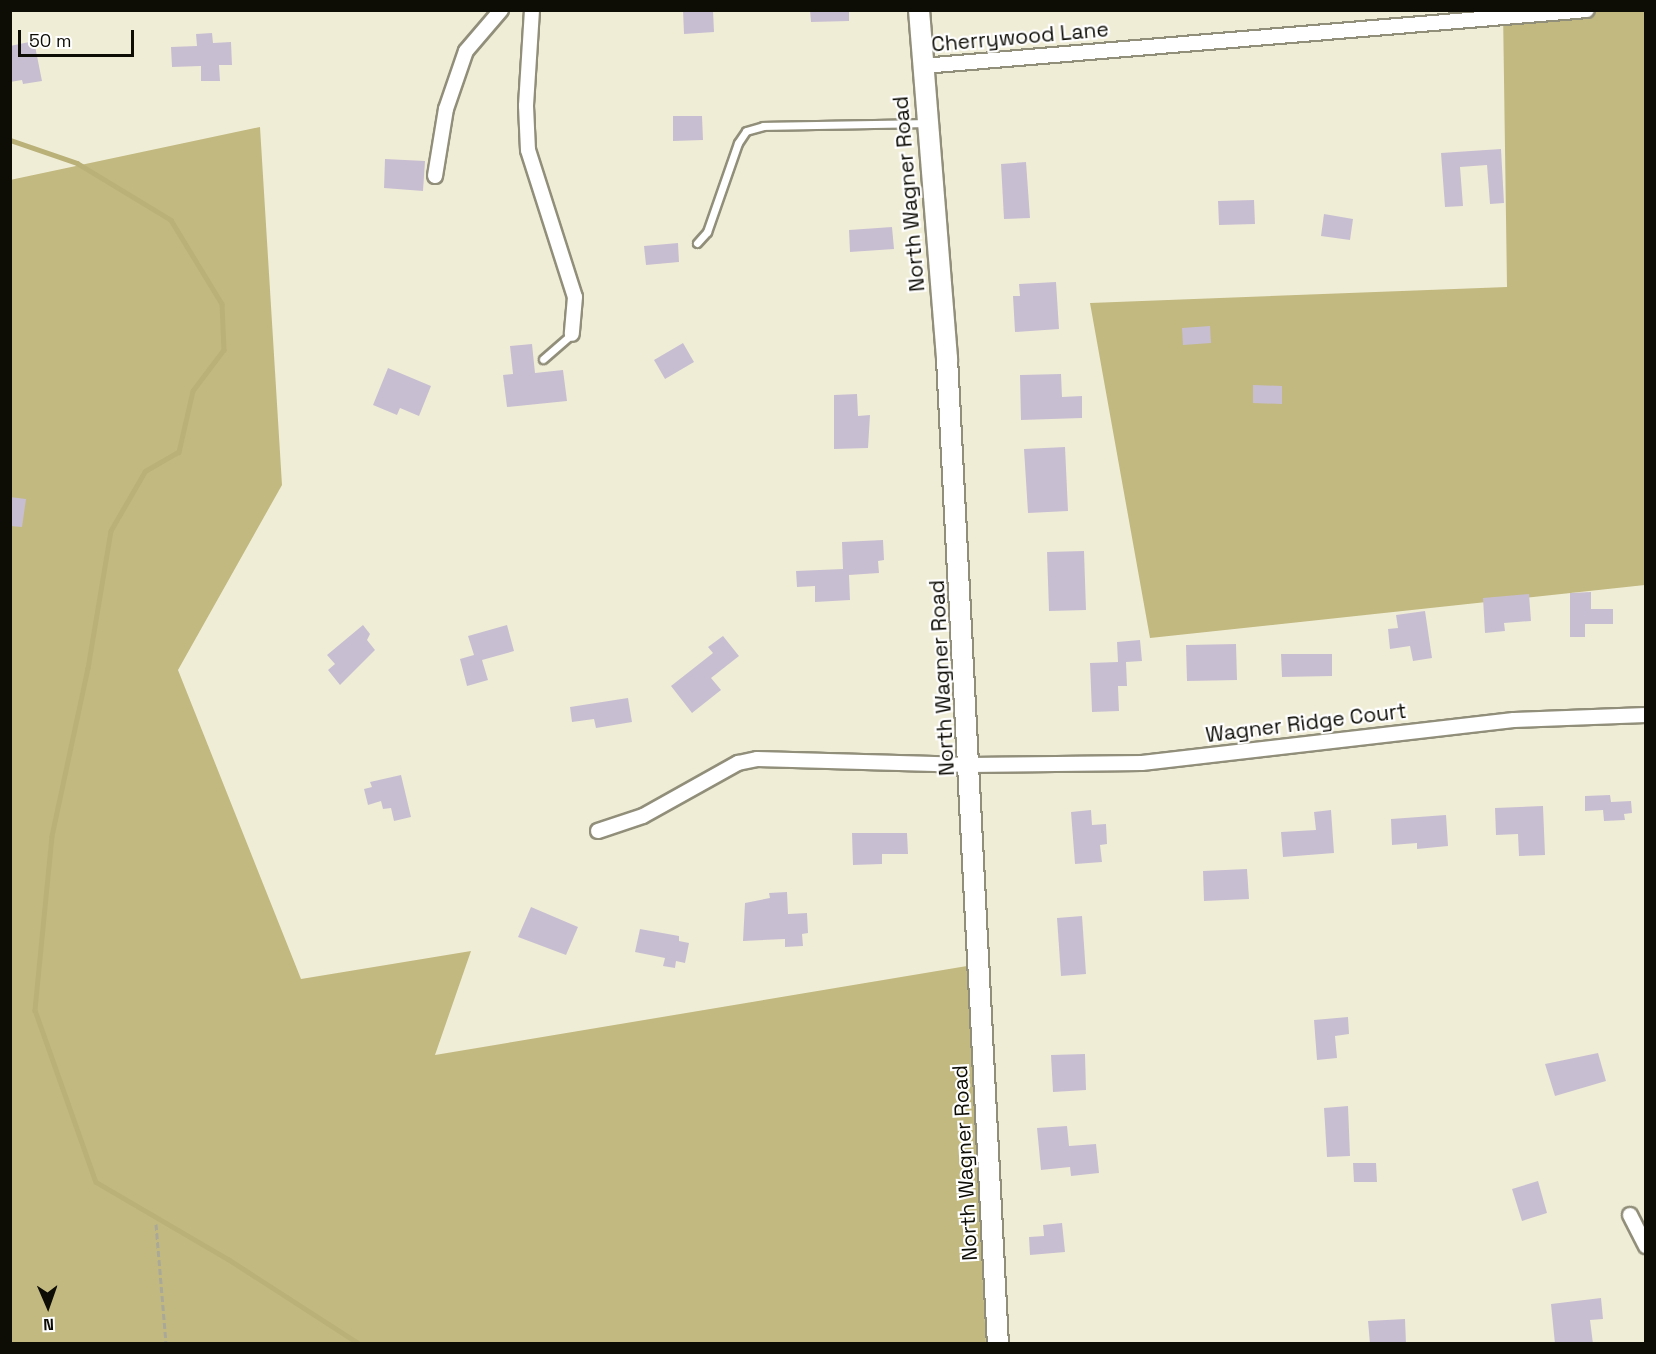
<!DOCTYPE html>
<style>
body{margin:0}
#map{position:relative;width:1656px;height:1354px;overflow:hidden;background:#f0edd7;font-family:"Space Grotesk",sans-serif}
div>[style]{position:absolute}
.forest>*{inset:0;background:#c2b981}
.stream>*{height:4.5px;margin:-2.25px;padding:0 2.25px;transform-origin:2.25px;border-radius:2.25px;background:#bab179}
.building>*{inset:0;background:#c8bed1}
.path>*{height:3px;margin-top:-1.5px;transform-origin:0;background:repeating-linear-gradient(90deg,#aaa896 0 6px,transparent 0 9px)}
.roads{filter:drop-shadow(2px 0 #918e7a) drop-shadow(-2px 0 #918e7a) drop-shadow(0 2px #918e7a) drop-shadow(0 -2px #918e7a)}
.lane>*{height:7px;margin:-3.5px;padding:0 3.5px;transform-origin:3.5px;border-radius:3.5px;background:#fff}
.street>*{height:14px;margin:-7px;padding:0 7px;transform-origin:7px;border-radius:7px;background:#fff}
.secondary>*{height:20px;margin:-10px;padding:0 10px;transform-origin:10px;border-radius:10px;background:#fff}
span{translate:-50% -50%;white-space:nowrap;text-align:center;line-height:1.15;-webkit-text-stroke:4.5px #fff;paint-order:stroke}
.street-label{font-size:21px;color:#0d0c05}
.frame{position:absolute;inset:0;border:12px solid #0d0c05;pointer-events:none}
.north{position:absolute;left:18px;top:1276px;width:60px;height:60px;-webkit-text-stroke:4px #fff;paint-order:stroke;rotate:178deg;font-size:16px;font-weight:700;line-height:24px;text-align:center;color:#0d0c05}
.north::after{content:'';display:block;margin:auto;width:21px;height:27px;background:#0d0c05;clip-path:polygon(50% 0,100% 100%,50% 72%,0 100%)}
.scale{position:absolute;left:18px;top:30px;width:116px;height:27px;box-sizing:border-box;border:3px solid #0d0c05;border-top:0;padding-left:8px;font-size:18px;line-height:21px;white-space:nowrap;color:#0d0c05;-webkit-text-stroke:4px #fff;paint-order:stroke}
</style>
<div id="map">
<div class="forest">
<div style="clip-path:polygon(1503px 11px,1645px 11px,1645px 585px,1150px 638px,1090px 303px,1507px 287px)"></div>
<div style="clip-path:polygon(260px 127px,282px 485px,178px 670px,301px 979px,471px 951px,435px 1055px,967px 966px,986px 1343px,11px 1343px,10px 180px)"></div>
</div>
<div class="stream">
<div style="left:10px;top:140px;width:71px;rotate:18.9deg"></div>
<div style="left:77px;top:163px;width:110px;rotate:31.2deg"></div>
<div style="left:171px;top:220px;width:98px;rotate:58.7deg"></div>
<div style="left:222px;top:304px;width:46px;rotate:87.5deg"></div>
<div style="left:224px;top:350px;width:51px;rotate:127.1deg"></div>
<div style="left:193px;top:391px;width:63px;rotate:102.9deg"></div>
<div style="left:179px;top:452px;width:39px;rotate:150deg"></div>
<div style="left:145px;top:472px;width:68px;rotate:120deg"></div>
<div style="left:111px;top:531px;width:139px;rotate:99.5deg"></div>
<div style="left:88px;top:668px;width:172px;rotate:102.1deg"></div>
<div style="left:52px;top:836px;width:175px;rotate:95.6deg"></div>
<div style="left:35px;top:1010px;width:182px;rotate:70.5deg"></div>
<div style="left:96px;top:1182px;width:153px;rotate:30.3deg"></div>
<div style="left:228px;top:1259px;width:157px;rotate:32.8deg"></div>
</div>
<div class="building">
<div style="clip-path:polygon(683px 10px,713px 10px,714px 32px,684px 34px)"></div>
<div style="clip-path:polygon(810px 10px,849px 10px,849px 21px,811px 22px)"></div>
<div style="clip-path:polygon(212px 33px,213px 43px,231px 42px,232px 65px,219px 65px,220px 81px,201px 81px,201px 66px,172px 67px,171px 47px,197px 46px,196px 34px)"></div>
<div style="clip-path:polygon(34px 41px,42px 81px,23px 84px,22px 80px,10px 82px,10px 46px)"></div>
<div style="clip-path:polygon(673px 116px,702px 116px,703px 140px,673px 141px)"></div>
<div style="clip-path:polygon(1501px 149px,1504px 203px,1490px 204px,1487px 165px,1460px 167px,1463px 206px,1445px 207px,1441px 153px)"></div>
<div style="clip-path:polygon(385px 159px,425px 161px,423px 191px,384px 188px)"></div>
<div style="clip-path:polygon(1026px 162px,1030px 218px,1004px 219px,1001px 164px)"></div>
<div style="clip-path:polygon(1254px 200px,1255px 224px,1219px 225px,1218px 201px)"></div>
<div style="clip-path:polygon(1324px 214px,1353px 219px,1350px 240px,1321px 236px)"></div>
<div style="clip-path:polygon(892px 227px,894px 249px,850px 252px,849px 230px)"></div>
<div style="clip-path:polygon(678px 243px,679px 262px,646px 265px,644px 246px)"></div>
<div style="clip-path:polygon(1056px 282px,1059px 329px,1015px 332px,1013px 296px,1020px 296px,1019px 284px)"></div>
<div style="clip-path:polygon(1210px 326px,1211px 343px,1183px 345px,1182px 328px)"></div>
<div style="clip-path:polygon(683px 343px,694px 362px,665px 379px,654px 360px)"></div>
<div style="clip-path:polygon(532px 344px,535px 373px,563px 370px,567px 401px,507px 407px,503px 375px,513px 374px,510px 346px)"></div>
<div style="clip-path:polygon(388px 368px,431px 386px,419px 416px,400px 408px,397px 415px,373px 405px)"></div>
<div style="clip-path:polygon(1061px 374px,1062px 397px,1082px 396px,1082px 418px,1021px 420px,1020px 375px)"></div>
<div style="clip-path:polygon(1253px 385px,1282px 386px,1282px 404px,1253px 403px)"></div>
<div style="clip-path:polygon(857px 394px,858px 416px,870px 415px,868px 448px,834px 449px,834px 395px)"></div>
<div style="clip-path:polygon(1065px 447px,1068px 511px,1028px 513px,1024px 449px)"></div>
<div style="clip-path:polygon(10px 497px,26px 499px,22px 527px,10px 526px)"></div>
<div style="clip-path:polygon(883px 540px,884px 560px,878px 561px,879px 573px,849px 575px,850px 600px,815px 602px,815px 586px,797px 587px,796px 571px,843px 569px,842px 542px)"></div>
<div style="clip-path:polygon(1084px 551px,1086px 610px,1049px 611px,1047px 552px)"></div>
<div style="clip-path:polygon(1591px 592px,1591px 609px,1613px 609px,1613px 624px,1585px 624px,1585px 637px,1570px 637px,1570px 593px)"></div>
<div style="clip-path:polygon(1529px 594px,1531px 621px,1504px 623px,1505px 631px,1485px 633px,1483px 598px)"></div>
<div style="clip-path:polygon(1425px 611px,1432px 658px,1413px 661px,1410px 646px,1390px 649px,1388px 629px,1398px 628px,1396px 615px)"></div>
<div style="clip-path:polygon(363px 625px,370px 634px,367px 640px,375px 650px,340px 685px,328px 670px,335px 664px,327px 655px)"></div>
<div style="clip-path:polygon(507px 625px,514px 651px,482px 660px,488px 680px,467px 686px,460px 659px,474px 655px,468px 636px)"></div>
<div style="clip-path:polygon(723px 636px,739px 656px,711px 678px,721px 690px,692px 713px,671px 686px,713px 653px,708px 647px)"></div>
<div style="clip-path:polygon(1140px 640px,1142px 661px,1126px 662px,1127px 686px,1118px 686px,1119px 711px,1092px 712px,1090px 663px,1118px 662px,1117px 642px)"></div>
<div style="clip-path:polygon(1236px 644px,1237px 680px,1187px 681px,1186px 645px)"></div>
<div style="clip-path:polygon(1281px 654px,1332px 654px,1332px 676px,1282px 677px)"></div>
<div style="clip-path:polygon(628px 698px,632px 722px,596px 728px,594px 719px,572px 722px,570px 707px)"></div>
<div style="clip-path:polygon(401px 775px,411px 817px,394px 821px,391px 808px,383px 809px,381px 801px,368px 805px,364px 789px,372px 787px,370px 782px)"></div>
<div style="clip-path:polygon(1610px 795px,1611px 802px,1631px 801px,1632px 813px,1624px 814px,1625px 820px,1604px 821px,1603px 810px,1585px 811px,1585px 796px)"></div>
<div style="clip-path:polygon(1543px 806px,1545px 855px,1519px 856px,1518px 834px,1496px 835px,1495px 808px)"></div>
<div style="clip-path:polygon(1091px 810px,1092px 825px,1106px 824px,1107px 844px,1100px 845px,1102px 862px,1075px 864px,1071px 812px)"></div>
<div style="clip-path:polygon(1331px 810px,1334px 853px,1283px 857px,1281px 832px,1316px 830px,1314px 812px)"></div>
<div style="clip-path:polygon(1446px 815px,1448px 846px,1417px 849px,1417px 843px,1392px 845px,1391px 819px)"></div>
<div style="clip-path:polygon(852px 833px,907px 833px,908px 854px,882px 854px,882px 864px,853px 865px)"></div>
<div style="clip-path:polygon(1247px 869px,1249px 899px,1204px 901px,1203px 871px)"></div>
<div style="clip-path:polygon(787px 892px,788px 914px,807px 913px,808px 933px,802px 934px,803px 946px,785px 947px,785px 939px,743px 941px,745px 903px,770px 898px,769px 893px)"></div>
<div style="clip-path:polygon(531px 907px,578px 927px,566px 955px,518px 937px)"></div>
<div style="clip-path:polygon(1082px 916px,1086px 974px,1061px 976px,1057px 918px)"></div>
<div style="clip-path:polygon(640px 929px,679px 936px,679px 941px,689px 943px,685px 963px,676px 961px,675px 968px,663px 966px,665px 958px,635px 952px)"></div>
<div style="clip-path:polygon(1348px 1017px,1349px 1034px,1335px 1036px,1337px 1058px,1317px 1060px,1314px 1020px)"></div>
<div style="clip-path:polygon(1598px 1053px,1606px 1081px,1555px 1096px,1545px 1064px)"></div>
<div style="clip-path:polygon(1085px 1054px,1086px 1090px,1053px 1092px,1051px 1055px)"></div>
<div style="clip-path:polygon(1348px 1106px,1350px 1156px,1327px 1157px,1324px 1108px)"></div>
<div style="clip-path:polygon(1067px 1126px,1069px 1146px,1096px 1144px,1099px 1173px,1071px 1176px,1070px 1167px,1041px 1170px,1037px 1128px)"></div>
<div style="clip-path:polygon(1353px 1163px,1376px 1163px,1377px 1182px,1354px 1182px)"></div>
<div style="clip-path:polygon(1538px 1181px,1547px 1213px,1522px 1221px,1512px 1189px)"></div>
<div style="clip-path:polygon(1062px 1223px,1065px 1252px,1030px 1255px,1029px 1237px,1044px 1236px,1043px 1225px)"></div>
<div style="clip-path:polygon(1601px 1298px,1603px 1319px,1590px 1320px,1593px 1344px,1555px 1344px,1551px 1304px)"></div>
<div style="clip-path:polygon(1405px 1319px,1406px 1344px,1370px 1344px,1368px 1321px)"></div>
</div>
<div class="path">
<div style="left:156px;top:1224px;width:120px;rotate:85.2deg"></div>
</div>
<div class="roads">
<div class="lane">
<div style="left:697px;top:243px;width:15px;rotate:-48deg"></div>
<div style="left:707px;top:232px;width:94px;rotate:-70.8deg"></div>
<div style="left:738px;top:143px;width:14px;rotate:-56deg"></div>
<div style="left:746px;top:131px;width:18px;rotate:-16deg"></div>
<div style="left:763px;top:126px;width:164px;rotate:-1deg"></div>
<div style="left:543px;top:359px;width:38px;rotate:-41deg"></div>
</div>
<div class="street">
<div style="left:532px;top:10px;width:96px;rotate:93.6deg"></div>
<div style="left:526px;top:106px;width:44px;rotate:87.4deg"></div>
<div style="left:528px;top:150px;width:154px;rotate:72.3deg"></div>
<div style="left:575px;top:297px;width:37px;rotate:95deg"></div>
<div style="left:923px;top:66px;width:666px;rotate:-4.82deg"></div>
<div style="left:435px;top:176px;width:68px;rotate:-80.7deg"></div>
<div style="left:446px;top:109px;width:61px;rotate:-71deg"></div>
<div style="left:466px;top:51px;width:54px;rotate:-49.5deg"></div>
<div style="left:598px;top:831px;width:47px;rotate:-18.4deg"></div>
<div style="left:643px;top:816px;width:109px;rotate:-29.2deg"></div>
<div style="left:738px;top:763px;width:19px;rotate:-12deg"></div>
<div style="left:757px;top:759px;width:213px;rotate:1.6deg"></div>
<div style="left:970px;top:765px;width:172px;rotate:-0.7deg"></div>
<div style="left:1142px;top:763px;width:374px;rotate:-6.6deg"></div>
<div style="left:1514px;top:720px;width:132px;rotate:-2.2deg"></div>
<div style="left:1630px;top:1215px;width:35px;rotate:63deg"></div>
</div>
<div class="secondary">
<div style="left:919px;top:10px;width:350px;rotate:85.4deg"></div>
<div style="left:947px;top:359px;width:986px;rotate:87.04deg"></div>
</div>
</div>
<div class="street-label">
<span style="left:1020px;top:37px;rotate:-5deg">Cherrywood Lane</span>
<span style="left:909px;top:194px;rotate:-95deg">North Wagner Road</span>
<span style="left:942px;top:678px;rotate:-93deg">North Wagner Road</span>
<span style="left:1306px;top:723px;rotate:-7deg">Wagner Ridge Court</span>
<span style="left:965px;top:1163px;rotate:-93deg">North Wagner Road</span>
</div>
<div class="frame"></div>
<div class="north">N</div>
<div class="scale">50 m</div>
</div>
